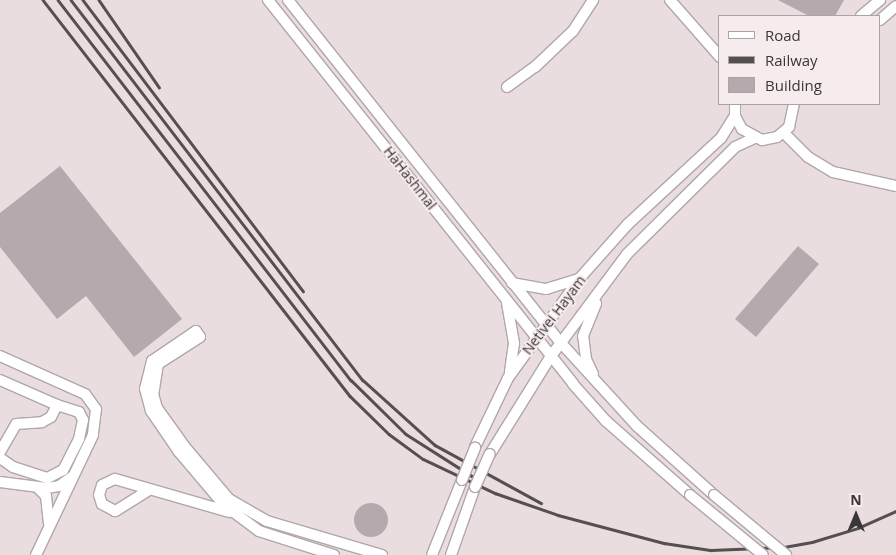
<!DOCTYPE html>
<style>
body{margin:0}
#map{position:relative;width:896px;height:555px;overflow:hidden;background:#e9dde0;font-family:"Open Sans",sans-serif}
div>[style]{position:absolute}
.building>*{inset:0;background:#b4a9ac}
.round{border-radius:50%}
.roads{filter:drop-shadow(1px 0 #b1a6a9) drop-shadow(-1px 0 #b1a6a9) drop-shadow(0 1px #b1a6a9) drop-shadow(0 -1px #b1a6a9)}
.minor>*{height:10px;margin:-5px;padding:0 5px;transform-origin:5px;border-radius:5px;background:#fff}
.rail>*{height:2.5px;margin:-1.25px;padding:0 1.25px;transform-origin:1.25px;border-radius:1.25px;background:#554f50}
.bridges{filter:drop-shadow(1px 0 #b1a6a9) drop-shadow(-1px 0 #b1a6a9) drop-shadow(0 1px #b1a6a9) drop-shadow(0 -1px #b1a6a9)}
.minor-bridge>*{height:10px;margin:-5px;padding:0 5px;transform-origin:5px;border-radius:5px;background:#fff}
span{translate:-50% -50%;white-space:nowrap;text-align:center;line-height:1.15;-webkit-text-stroke:4px #f6ebed;paint-order:stroke}
.street-label{font-size:14px;color:#3b3637}
.legend{position:absolute;left:718px;top:15px;width:162px;height:90px;box-sizing:border-box;background:#f6ebed;border:1px solid #aba3a4;margin:0;padding:6px 9px;list-style:none;font-size:15px;color:#3b3637}
.legend li{display:flex;align-items:center;gap:10px;height:25px}
.legend b{width:25px;border:1px solid #aba3a4}
.north{position:absolute;left:831px;top:490px;width:50px;height:50px;-webkit-text-stroke:4px #f6ebed;paint-order:stroke;rotate:0deg;font-size:14px;font-weight:700;line-height:20px;text-align:center;color:#3b3637}
.north::after{content:'';display:block;margin:auto;width:18px;height:22px;background:#3b3637;clip-path:polygon(50% 0,100% 100%,50% 72%,0 100%)}
</style>
<div id="map">
<div class="building">
<div style="clip-path:polygon(778px 0,844px 0,835px 16px,809px 16px)"></div>
<div style="clip-path:polygon(60px 166px,182px 319px,134px 357px,86px 296px,57px 319px,0 247px,0 213px)"></div>
<div style="clip-path:polygon(798px 246px,819px 264px,756px 337px,735px 319px)"></div>
<div class="round" style="left:354px;top:503px;width:34px;height:34px"></div>
</div>
<div class="roads">
<div class="minor">
<div style="left:268px;top:0;width:490px;rotate:51.5deg"></div>
<div style="left:573px;top:384px;width:50px;rotate:48.3deg"></div>
<div style="left:606px;top:421px;width:112px;rotate:41.4deg"></div>
<div style="left:288px;top:0;width:440px;rotate:51.5deg"></div>
<div style="left:562px;top:344px;width:111px;rotate:47.6deg"></div>
<div style="left:637px;top:426px;width:103px;rotate:41.9deg"></div>
<div style="left:670px;top:0;width:76px;rotate:48.7deg"></div>
<div style="left:861px;top:16px;width:25px;rotate:-40deg"></div>
<div style="left:880px;top:20px;width:21px;rotate:-41deg"></div>
<div style="left:507px;top:87px;width:34px;rotate:-36deg"></div>
<div style="left:535px;top:67px;width:52px;rotate:-43.5deg"></div>
<div style="left:573px;top:31px;width:37px;rotate:-57deg"></div>
<div style="left:735px;top:104px;width:12px;rotate:90deg"></div>
<div style="left:735px;top:116px;width:15px;rotate:62deg"></div>
<div style="left:742px;top:129px;width:23px;rotate:29deg"></div>
<div style="left:762px;top:140px;width:15px;rotate:-11deg"></div>
<div style="left:777px;top:137px;width:16px;rotate:-40deg"></div>
<div style="left:789px;top:127px;width:24px;rotate:-78deg"></div>
<div style="left:784px;top:133px;width:34px;rotate:45deg"></div>
<div style="left:808px;top:157px;width:29px;rotate:31deg"></div>
<div style="left:833px;top:172px;width:65px;rotate:12.5deg"></div>
<div style="left:512px;top:283px;width:35px;rotate:10deg"></div>
<div style="left:546px;top:289px;width:34px;rotate:-17deg"></div>
<div style="left:507px;top:303px;width:41px;rotate:80.1deg"></div>
<div style="left:514px;top:343px;width:30px;rotate:98deg"></div>
<div style="left:0;top:356px;width:93px;rotate:24.1deg"></div>
<div style="left:85px;top:394px;width:19px;rotate:54deg"></div>
<div style="left:96px;top:409px;width:26px;rotate:97deg"></div>
<div style="left:93px;top:435px;width:133px;rotate:115.4deg"></div>
<div style="left:593px;top:374px;width:17px;rotate:-115deg"></div>
<div style="left:586px;top:359px;width:23px;rotate:-97deg"></div>
<div style="left:583px;top:336px;width:35px;rotate:-68deg"></div>
<div style="left:0;top:380px;width:62px;rotate:23.7deg"></div>
<div style="left:475px;top:447px;width:76px;rotate:-64.4deg"></div>
<div style="left:508px;top:378px;width:123px;rotate:-54.2deg"></div>
<div style="left:580px;top:278px;width:72px;rotate:-48.4deg"></div>
<div style="left:628px;top:224px;width:127px;rotate:-42.8deg"></div>
<div style="left:721px;top:138px;width:26px;rotate:-58deg"></div>
<div style="left:0;top:452px;width:32px;rotate:-60deg"></div>
<div style="left:16px;top:424px;width:26px;rotate:-4deg"></div>
<div style="left:42px;top:422px;width:10px;rotate:-29deg"></div>
<div style="left:51px;top:417px;width:13px;rotate:-63deg"></div>
<div style="left:57px;top:405px;width:23px;rotate:18deg"></div>
<div style="left:79px;top:412px;width:9px;rotate:63deg"></div>
<div style="left:83px;top:420px;width:19px;rotate:102deg"></div>
<div style="left:79px;top:439px;width:35px;rotate:117deg"></div>
<div style="left:63px;top:470px;width:18px;rotate:153deg"></div>
<div style="left:47px;top:478px;width:36px;rotate:-162deg"></div>
<div style="left:13px;top:467px;width:16px;rotate:-145deg"></div>
<div style="left:490px;top:454px;width:115px;rotate:-58.1deg"></div>
<div style="left:551px;top:356px;width:127px;rotate:-53.3deg"></div>
<div style="left:627px;top:254px;width:152px;rotate:-44.7deg"></div>
<div style="left:735px;top:147px;width:21px;rotate:-25deg"></div>
<div style="left:0;top:482px;width:47px;rotate:7.3deg"></div>
<div style="left:47px;top:488px;width:12px;rotate:-9deg"></div>
<div style="left:59px;top:486px;width:16px;rotate:-35deg"></div>
<div style="left:37px;top:487px;width:13px;rotate:45deg"></div>
<div style="left:46px;top:496px;width:27px;rotate:84deg"></div>
<div style="left:149px;top:490px;width:40px;rotate:148deg"></div>
<div style="left:115px;top:511px;width:15px;rotate:-152deg"></div>
<div style="left:102px;top:504px;width:9px;rotate:-108deg"></div>
<div style="left:99px;top:495px;width:10px;rotate:-73deg"></div>
<div style="left:102px;top:485px;width:14px;rotate:-25deg"></div>
<div style="left:115px;top:479px;width:119px;rotate:16.1deg"></div>
<div style="left:334px;top:555px;width:79px;rotate:-162.3deg"></div>
<div style="left:259px;top:531px;width:44px;rotate:-143.4deg"></div>
<div style="left:224px;top:505px;width:70px;rotate:-130.3deg"></div>
<div style="left:179px;top:452px;width:50px;rotate:-124.3deg"></div>
<div style="left:151px;top:411px;width:23px;rotate:-105deg"></div>
<div style="left:145px;top:389px;width:29px;rotate:-76deg"></div>
<div style="left:152px;top:361px;width:53px;rotate:-34.3deg"></div>
<div style="left:196px;top:331px;width:7px;rotate:56deg"></div>
<div style="left:200px;top:337px;width:50px;rotate:147.3deg"></div>
<div style="left:158px;top:364px;width:30px;rotate:99deg"></div>
<div style="left:153px;top:394px;width:15px;rotate:74deg"></div>
<div style="left:157px;top:408px;width:48px;rotate:54.3deg"></div>
<div style="left:185px;top:447px;width:68px;rotate:49.8deg"></div>
<div style="left:229px;top:499px;width:44px;rotate:30.1deg"></div>
<div style="left:267px;top:521px;width:120px;rotate:16.5deg"></div>
<div style="left:432px;top:555px;width:81px;rotate:-68.2deg"></div>
<div style="left:451px;top:555px;width:72px;rotate:-70.6deg"></div>
</div>
</div>
<div class="rail">
<div style="left:43px;top:0;width:501px;rotate:52.22deg"></div>
<div style="left:350px;top:396px;width:54px;rotate:44.3deg"></div>
<div style="left:389px;top:434px;width:42px;rotate:36.3deg"></div>
<div style="left:423px;top:459px;width:80px;rotate:25.3deg"></div>
<div style="left:495px;top:493px;width:67px;rotate:19.2deg"></div>
<div style="left:558px;top:515px;width:110px;rotate:14.8deg"></div>
<div style="left:664px;top:543px;width:48px;rotate:8.5deg"></div>
<div style="left:711px;top:550px;width:73px;rotate:-2.4deg"></div>
<div style="left:784px;top:547px;width:28px;rotate:-10deg"></div>
<div style="left:812px;top:542px;width:48px;rotate:-16.9deg"></div>
<div style="left:858px;top:528px;width:42px;rotate:-24.1deg"></div>
<div style="left:58px;top:0;width:480px;rotate:52.4deg"></div>
<div style="left:351px;top:380px;width:77px;rotate:44.5deg"></div>
<div style="left:406px;top:434px;width:78px;rotate:32.5deg"></div>
<div style="left:71px;top:0;width:479px;rotate:52.5deg"></div>
<div style="left:363px;top:380px;width:97px;rotate:42.1deg"></div>
<div style="left:435px;top:445px;width:121px;rotate:28.7deg"></div>
<div style="left:83px;top:0;width:365px;rotate:52.9deg"></div>
<div style="left:99px;top:0;width:106px;rotate:55.4deg"></div>
</div>
<div class="bridges">
<div class="minor-bridge">
<div style="left:462px;top:480px;width:35px;rotate:-68deg"></div>
<div style="left:475px;top:487px;width:36px;rotate:-66deg"></div>
<div style="left:690px;top:495px;width:94px;rotate:39.4deg"></div>
<div style="left:714px;top:495px;width:94px;rotate:39.8deg"></div>
</div>
</div>
<div class="street-label">
<span style="left:410px;top:178px;rotate:52deg">HaHashmal</span>
<span style="left:554px;top:315px;rotate:-53deg">Netivei Hayam</span>
</div>
<ul class="legend">
<li><b style="height:6px;background:#fff"></b>Road</li>
<li><b style="height:6px;background:#554f50"></b>Railway</li>
<li><b style="height:14px;background:#b4a9ac"></b>Building</li>
</ul>
<div class="north">N</div>
</div>
